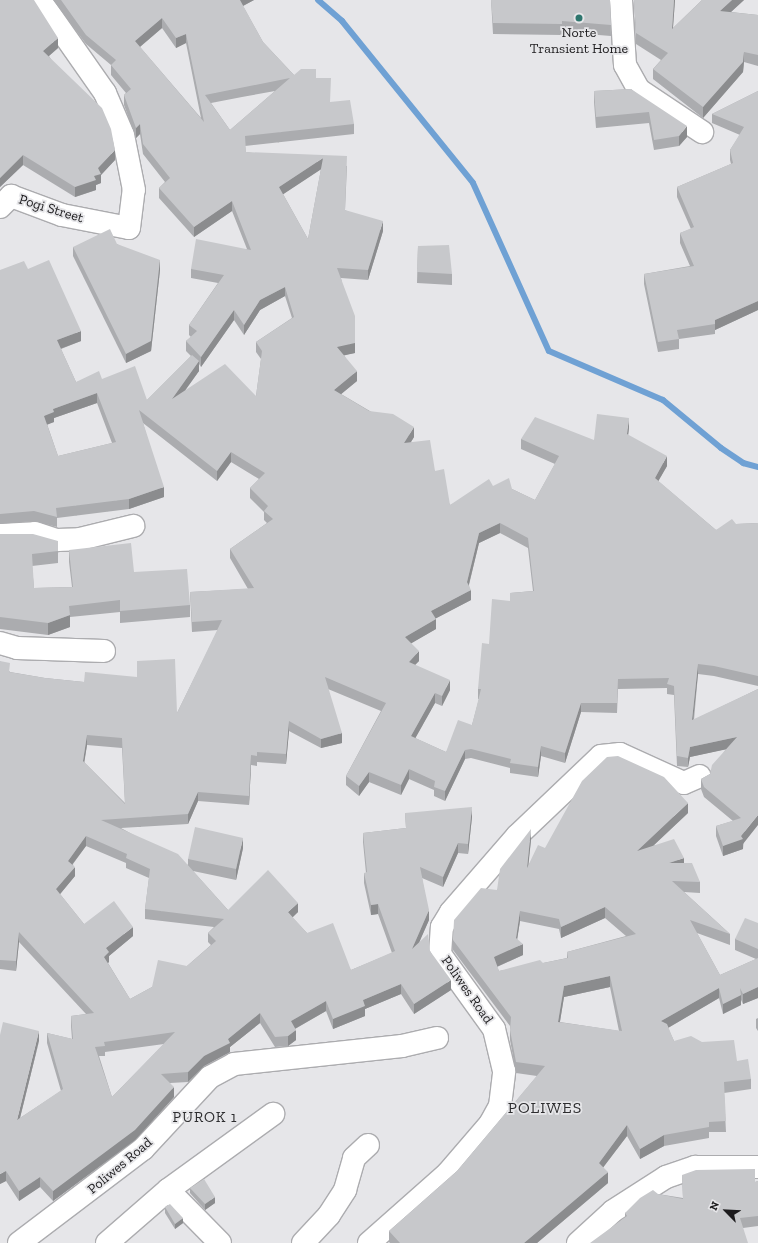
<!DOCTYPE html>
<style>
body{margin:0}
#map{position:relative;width:758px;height:1243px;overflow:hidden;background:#e6e6e9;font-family:"Zilla Slab",serif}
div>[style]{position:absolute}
.stream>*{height:6px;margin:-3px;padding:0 3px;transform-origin:3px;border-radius:3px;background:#6fa1d4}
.roads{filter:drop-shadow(1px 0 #acacaf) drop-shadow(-1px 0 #acacaf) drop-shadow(0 1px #acacaf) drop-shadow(0 -1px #acacaf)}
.minor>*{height:22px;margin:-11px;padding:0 11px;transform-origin:11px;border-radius:11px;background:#fff}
.wall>*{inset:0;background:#abacaf}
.shaded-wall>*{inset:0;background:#8b8c8e}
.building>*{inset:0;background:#c7c8cb}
.dots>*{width:11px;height:11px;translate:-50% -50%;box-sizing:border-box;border:2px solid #e6e6e9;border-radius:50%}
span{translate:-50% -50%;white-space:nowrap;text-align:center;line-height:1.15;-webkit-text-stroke:3.5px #e6e6e9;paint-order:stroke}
.poi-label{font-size:14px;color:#1c1b1d}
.street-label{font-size:14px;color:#1c1b1d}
.neighbourhood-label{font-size:15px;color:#2d2d2f;letter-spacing:1px}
.quarter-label{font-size:16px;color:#2d2d2f;letter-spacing:1px}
.north{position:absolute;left:706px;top:1191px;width:40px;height:40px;-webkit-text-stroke:3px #e6e6e9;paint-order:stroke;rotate:294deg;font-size:11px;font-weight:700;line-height:16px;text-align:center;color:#1c1b1d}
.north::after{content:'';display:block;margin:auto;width:14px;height:18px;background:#1c1b1d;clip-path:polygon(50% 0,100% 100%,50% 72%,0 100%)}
</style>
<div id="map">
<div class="stream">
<div style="left:318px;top:0;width:32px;rotate:41deg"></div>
<div style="left:342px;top:21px;width:208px;rotate:51deg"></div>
<div style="left:473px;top:183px;width:184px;rotate:65.7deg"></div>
<div style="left:549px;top:351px;width:124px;rotate:23.3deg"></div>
<div style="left:663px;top:400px;width:75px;rotate:39.6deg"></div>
<div style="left:721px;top:448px;width:27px;rotate:34deg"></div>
<div style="left:743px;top:463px;width:16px;rotate:15deg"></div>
</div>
<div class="roads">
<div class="minor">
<div style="left:621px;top:0;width:65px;rotate:86.5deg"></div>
<div style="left:625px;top:65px;width:29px;rotate:61deg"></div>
<div style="left:639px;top:90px;width:76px;rotate:33.7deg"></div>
<div style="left:0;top:207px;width:16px;rotate:-45deg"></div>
<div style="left:11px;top:196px;width:54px;rotate:20.4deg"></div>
<div style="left:62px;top:215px;width:68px;rotate:11deg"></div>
<div style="left:129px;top:228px;width:38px;rotate:-83deg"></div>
<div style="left:134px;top:190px;width:56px;rotate:-101.3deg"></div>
<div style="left:123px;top:135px;width:46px;rotate:-113.2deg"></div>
<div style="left:105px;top:93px;width:113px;rotate:-125deg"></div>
<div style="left:0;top:535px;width:35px;rotate:-3deg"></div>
<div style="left:35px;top:533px;width:23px;rotate:18deg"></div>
<div style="left:57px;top:540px;width:23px;rotate:-2deg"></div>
<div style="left:80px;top:539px;width:55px;rotate:-13.8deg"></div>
<div style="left:0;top:643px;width:18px;rotate:16deg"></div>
<div style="left:17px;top:648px;width:87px;rotate:2deg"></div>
<div style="left:168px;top:1190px;width:74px;rotate:45.5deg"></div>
<div style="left:19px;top:1243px;width:156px;rotate:-37.2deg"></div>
<div style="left:143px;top:1149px;width:98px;rotate:-47.1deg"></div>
<div style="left:210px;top:1077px;width:27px;rotate:-28deg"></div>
<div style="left:234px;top:1064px;width:169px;rotate:-6.1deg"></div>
<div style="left:402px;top:1046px;width:36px;rotate:-13deg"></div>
<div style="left:107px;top:1243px;width:81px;rotate:-41deg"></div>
<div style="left:168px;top:1190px;width:130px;rotate:-35.9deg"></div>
<div style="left:303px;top:1243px;width:38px;rotate:-47deg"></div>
<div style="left:329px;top:1215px;width:30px;rotate:-57deg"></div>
<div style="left:345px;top:1190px;width:33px;rotate:-74deg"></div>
<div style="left:354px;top:1158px;width:19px;rotate:-43deg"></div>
<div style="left:369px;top:1243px;width:106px;rotate:-41.5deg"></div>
<div style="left:448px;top:1173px;width:65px;rotate:-49.4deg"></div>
<div style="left:490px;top:1124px;width:21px;rotate:-61deg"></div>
<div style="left:500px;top:1106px;width:35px;rotate:-83deg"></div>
<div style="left:504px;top:1071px;width:43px;rotate:-103.4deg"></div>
<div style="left:494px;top:1029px;width:92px;rotate:-125.8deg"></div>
<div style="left:440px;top:954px;width:27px;rotate:-86deg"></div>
<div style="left:442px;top:927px;width:17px;rotate:-59deg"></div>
<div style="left:451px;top:912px;width:101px;rotate:-49deg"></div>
<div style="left:517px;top:836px;width:116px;rotate:-43.6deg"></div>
<div style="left:601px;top:756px;width:19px;rotate:-6deg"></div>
<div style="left:620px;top:754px;width:70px;rotate:24.4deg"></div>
<div style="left:684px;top:783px;width:17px;rotate:-24deg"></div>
<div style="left:578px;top:1243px;width:47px;rotate:-42.4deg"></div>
<div style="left:613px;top:1211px;width:63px;rotate:-32.7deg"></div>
<div style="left:666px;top:1177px;width:31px;rotate:-19deg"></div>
<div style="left:695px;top:1167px;width:63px"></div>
</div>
</div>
<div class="wall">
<div style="clip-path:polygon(0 0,58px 48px,49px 56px,115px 160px,101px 175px,101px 183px,96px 185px,96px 190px,75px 197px,23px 165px,0 187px)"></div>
<div style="clip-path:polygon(evenodd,53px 0,254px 0,243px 6px,263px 42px,294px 75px,316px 78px,330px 102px,354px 124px,354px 134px,245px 146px,246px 152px,347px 166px,345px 210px,383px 231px,368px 280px,341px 278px,355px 353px,344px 355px,357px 381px,341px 394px,414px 437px,411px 442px,435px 471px,450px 505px,493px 486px,512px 489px,535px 500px,555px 464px,521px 449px,521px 439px,594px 440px,629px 428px,628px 435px,667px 466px,658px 481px,716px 530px,736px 524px,758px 523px,758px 686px,714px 676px,698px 674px,694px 720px,758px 689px,743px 849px,723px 856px,716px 836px,716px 826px,733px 821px,704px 797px,701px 789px,701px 779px,710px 774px,726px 749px,690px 757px,688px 767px,677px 766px,674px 695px,667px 694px,667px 688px,618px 689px,617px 713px,581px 712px,565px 763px,541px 756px,538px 777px,510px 773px,510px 768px,471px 758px,465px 759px,445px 801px,434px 796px,434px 790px,409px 779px,401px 795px,369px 782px,359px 796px,346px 785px,346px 776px,381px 711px,328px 689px,342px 743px,321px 748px,289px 731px,286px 764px,257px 762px,257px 766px,251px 765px,249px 805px,198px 801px,188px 824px,121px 828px,188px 865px,188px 859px,243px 848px,236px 880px,193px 871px,228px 910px,298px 912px,292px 917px,307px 933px,351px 970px,392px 953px,378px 914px,371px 915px,364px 883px,364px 873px,366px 873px,363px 842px,363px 833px,406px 828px,405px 813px,472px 817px,468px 854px,458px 853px,443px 887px,422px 878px,429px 920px,419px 942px,430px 951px,451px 990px,414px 1014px,401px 994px,365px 1009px,365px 1016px,333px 1029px,326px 1011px,295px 1029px,296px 1040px,288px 1046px,275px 1047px,260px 1023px,230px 1047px,230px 1052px,204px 1066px,188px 1082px,170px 1083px,174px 1097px,135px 1140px,53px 1201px,40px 1187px,19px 1201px,6px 1181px,0 1184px,39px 1041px,20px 1118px,61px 1091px,47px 1043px,47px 1033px,72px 1039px,71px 1026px,71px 1016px,86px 1014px,19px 942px,16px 971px,0 969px,0 661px,10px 672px,45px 678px,84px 682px,137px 677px,137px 661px,177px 713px,218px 630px,192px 632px,190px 592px,248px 589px,230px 558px,230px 549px,267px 523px,264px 520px,264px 512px,250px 498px,250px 488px,259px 479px,231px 462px,217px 481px,143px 423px,164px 497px,129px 509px,57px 518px,57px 527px,34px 521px,0 524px,0 270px,28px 269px,81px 341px,61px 349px,76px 382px,102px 379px,147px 400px,191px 356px,186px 351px,186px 341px,191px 337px,189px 335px,189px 325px,218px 283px,191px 278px,191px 269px,247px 249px,232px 211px,194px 237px,159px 198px,159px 188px,165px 182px,143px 154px,140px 134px,136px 138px,124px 105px,124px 95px,126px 93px,111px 75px,111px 65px,86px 44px,53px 0,162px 28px,176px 48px,186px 43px,201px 118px,140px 47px,162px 28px,53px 0,275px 91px,230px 130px,211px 103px,242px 97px,275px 91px,53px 0,321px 169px,308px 239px,283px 194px,321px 169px,53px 0,285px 296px,292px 318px,256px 342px,256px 352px,261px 359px,256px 396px,185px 390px,199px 371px,199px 364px,201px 367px,234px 320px,244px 335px,260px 310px,285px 296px,53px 0,97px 403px,112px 443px,58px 456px,47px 424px,54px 422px,54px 418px,97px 403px,53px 0,500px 533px,528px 548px,533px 591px,510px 593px,510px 601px,478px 689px,478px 699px,479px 699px,472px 725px,446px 752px,415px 738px,435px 703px,442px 706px,450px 690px,415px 665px,419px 661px,411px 643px,436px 629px,436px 618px,471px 600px,469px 585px,479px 543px,500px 533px,53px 0,87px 745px,122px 748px,125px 803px,84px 762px,87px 745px,53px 0,86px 846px,126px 863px,126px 868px,149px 878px,145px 909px,145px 919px,214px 927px,208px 933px,208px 942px,211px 945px,187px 966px,152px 987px,130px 999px,108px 963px,109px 962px,109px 956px,133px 936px,84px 924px,60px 894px,75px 876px,73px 864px,86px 846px,53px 0,164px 1044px,112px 1097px,99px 1056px,105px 1056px,105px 1052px,164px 1044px)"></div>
<div style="clip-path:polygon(491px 0,610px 0,611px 36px,562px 32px,562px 35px,493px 34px)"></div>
<div style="clip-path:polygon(634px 0,675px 0,673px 28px,702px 0,744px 0,731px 12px,758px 15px,758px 66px,744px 62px,743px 72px,703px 118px,653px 79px,653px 69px,661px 60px,636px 44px)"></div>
<div style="clip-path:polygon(631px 89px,687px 137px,679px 146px,654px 150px,649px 123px,596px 128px,594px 102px,594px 91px)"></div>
<div style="clip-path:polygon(758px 91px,758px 310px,715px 330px,715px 334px,679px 339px,679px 349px,658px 352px,644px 284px,644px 274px,690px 266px,680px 243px,680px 233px,691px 229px,677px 197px,677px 187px,731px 164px,730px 160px,730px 150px,740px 135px,712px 123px,712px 114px)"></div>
<div style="clip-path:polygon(117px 244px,160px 270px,151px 351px,126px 363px,73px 256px,73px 247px)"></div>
<div style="clip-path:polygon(418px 246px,452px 274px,452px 285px,417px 283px)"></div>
<div style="clip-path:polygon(0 534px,58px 551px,58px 563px,32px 566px,34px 588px,72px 587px,69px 562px,69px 550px,134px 572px,190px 605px,190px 617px,120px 623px,120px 612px,70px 617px,70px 627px,48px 635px,0 629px)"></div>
<div style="clip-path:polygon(evenodd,688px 813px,654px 845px,684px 863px,700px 882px,700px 893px,684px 892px,730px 934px,730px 945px,697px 933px,720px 975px,756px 959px,735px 950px,735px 939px,758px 923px,758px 998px,743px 1004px,741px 1000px,741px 1005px,723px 1014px,719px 998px,668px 1028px,674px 1041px,737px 1061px,751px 1079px,751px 1089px,724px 1093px,726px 1132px,709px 1132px,709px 1138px,664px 1146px,640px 1159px,627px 1136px,603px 1167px,608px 1183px,537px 1243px,390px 1243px,389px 1242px,389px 1231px,457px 1171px,537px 1076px,516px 1073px,510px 1040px,510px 1026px,453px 950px,453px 940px,497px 890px,531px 840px,528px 865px,545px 848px,688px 813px,605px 918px,626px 936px,567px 952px,567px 958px,543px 963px,499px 971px,497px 967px,523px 955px,517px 939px,520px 921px,559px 929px,561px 938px,605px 918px,688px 813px,610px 987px,619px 1031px,560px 1022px,564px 997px,610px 987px)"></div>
<div style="clip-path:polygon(758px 1018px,758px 1031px,756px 1028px,756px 1019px)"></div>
<div style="clip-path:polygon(682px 1175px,755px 1182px,758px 1181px,758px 1226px,743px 1228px,625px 1217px,625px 1213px,658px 1194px,683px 1198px)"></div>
<div style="clip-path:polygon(190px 1188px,215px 1203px,205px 1210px,190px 1193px)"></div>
<div style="clip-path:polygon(165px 1207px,183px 1223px,175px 1229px,165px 1213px)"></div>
</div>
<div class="shaded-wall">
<div style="clip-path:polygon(239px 0,254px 0,239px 8px)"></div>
<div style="clip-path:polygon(674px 0,675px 0,672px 40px,672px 29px)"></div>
<div style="clip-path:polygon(732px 0,744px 0,720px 22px,720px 11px)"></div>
<div style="clip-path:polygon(162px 18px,162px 28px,135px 51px,135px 41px)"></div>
<div style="clip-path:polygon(186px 34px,186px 43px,176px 48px,176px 38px)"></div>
<div style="clip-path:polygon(58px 38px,58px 48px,43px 61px,43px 51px)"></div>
<div style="clip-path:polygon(744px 52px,744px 62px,743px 72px,703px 118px,703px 107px)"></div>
<div style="clip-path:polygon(140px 124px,140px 134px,136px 138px,136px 128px)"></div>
<div style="clip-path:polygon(687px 126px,687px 137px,679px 146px,679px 136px)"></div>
<div style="clip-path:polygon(115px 150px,115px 160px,101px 175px,101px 183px,96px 185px,96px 190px,75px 197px,75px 187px,94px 176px,98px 168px)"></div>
<div style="clip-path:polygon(23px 155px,23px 165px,0 187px,0 178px)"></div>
<div style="clip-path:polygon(323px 158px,323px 168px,279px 197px,279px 187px)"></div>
<div style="clip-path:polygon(232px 201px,232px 211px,194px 237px,194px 227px)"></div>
<div style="clip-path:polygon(383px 221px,383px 231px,368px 280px,368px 270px)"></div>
<div style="clip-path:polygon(160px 260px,160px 270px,151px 351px,126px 363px,126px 354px)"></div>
<div style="clip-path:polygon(285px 287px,285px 296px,260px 310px,244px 335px,244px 325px,260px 300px)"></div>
<div style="clip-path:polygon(758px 301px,758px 310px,715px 330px,715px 320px)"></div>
<div style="clip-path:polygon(234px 310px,234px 320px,201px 367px,201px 357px)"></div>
<div style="clip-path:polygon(355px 316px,355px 353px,337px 357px,337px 347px)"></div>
<div style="clip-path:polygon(81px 331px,81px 341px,57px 350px,57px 340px)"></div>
<div style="clip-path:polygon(199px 361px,199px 371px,172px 409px,172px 399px)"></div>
<div style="clip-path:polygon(357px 371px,357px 381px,334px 400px,334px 390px)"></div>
<div style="clip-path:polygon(97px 393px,97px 403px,54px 418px,54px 422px,44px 426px,44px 416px,53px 409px)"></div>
<div style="clip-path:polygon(629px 418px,629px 428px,627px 444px,627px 434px)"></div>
<div style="clip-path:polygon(414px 427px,414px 437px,404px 453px,404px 443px)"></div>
<div style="clip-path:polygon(231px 452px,231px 462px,217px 481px,217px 471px)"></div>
<div style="clip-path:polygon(667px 456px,667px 466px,655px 487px,655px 478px)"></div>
<div style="clip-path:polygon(164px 487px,164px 497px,129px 509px,129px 499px)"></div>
<div style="clip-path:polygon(500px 523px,500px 533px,479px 543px,467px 592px,467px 582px,479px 533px)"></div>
<div style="clip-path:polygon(471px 590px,471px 600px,431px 621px,431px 611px)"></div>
<div style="clip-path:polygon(70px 615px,70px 627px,48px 635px,48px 623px)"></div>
<div style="clip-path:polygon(436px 619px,436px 629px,405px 647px,405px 637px)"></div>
<div style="clip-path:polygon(419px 651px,419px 661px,409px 671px,409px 662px)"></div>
<div style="clip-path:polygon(698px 664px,698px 674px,692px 730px,692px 720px)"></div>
<div style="clip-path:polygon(450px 680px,450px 690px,442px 706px,442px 696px)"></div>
<div style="clip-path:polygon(435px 693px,435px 703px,411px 746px,411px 736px)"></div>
<div style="clip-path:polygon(581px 703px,581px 712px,565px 763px,565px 753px)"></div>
<div style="clip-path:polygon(289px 721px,289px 731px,286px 764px,286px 754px)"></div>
<div style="clip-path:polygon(342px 733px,342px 743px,321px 748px,321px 739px)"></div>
<div style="clip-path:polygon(87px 735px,87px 745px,83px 771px,83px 761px)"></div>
<div style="clip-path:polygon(737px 737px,737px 747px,690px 757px,688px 767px,688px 758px,690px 747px)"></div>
<div style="clip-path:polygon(541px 746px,541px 756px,538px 777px,538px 767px)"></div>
<div style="clip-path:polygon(465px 750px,465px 759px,445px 801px,445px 791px)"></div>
<div style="clip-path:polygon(251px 755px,251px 765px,249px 805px,249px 796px)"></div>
<div style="clip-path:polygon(409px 769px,409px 779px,401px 795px,401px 785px)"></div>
<div style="clip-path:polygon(369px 772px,369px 782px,359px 796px,359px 786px)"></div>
<div style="clip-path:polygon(198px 792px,198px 801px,188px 824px,188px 814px)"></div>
<div style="clip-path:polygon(688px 803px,688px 813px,637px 861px,637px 851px)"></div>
<div style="clip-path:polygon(472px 807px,472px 817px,468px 854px,468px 844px)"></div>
<div style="clip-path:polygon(758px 815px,758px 825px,743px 844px,743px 849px,723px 856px,723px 846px,741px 836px)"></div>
<div style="clip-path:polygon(531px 829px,531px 840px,527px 879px,527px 868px)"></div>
<div style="clip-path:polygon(86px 836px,86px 846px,68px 870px,68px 861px)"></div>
<div style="clip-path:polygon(243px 838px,243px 848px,236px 880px,236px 869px)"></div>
<div style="clip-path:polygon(458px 843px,458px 853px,443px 887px,443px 877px)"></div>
<div style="clip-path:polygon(684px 858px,684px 869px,669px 863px)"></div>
<div style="clip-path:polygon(75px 867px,75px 876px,56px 899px,56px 889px)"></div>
<div style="clip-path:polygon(298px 903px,298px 912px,288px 922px,288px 912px)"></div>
<div style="clip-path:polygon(378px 904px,378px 914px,371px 915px,371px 905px)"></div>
<div style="clip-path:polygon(605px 907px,605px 918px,561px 938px,561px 927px)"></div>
<div style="clip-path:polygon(429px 910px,429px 920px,412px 959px,412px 949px)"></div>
<div style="clip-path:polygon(520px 911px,520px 921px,516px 947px,523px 944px,523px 955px,494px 968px,494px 957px,516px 938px)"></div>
<div style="clip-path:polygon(133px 927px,133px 936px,109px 956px,109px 962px,104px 966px,104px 957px,106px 948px)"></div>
<div style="clip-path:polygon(19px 932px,19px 942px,16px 971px,16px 961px)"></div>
<div style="clip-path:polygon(610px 976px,610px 987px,564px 997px,558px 1033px,558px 1022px,564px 986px)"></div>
<div style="clip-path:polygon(451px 980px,451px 990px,414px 1014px,414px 1004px)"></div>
<div style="clip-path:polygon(401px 984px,401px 994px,365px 1009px,365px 1016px,333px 1029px,333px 1019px,363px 1000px)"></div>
<div style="clip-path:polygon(758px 987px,758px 998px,743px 1004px,743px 994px)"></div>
<div style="clip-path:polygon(719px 988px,719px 998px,661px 1032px,661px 1021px)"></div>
<div style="clip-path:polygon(741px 995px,741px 1005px,723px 1014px,723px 1004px)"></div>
<div style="clip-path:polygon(326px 1001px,326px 1011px,291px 1031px,291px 1021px)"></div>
<div style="clip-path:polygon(260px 1013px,260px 1023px,230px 1047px,230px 1052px,204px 1066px,188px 1082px,188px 1072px,204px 1056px,228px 1039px)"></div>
<div style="clip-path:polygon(296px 1030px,296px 1040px,288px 1046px,288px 1036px)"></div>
<div style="clip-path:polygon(39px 1031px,39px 1041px,17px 1130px,17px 1120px)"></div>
<div style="clip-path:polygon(174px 1087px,174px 1097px,135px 1140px,53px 1201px,53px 1191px)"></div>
<div style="clip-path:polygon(627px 1125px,627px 1136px,599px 1173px,599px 1163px)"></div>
<div style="clip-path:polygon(664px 1135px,664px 1146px,640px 1159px,640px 1149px)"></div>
<div style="clip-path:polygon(6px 1171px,6px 1181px,0 1184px,0 1174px)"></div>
<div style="clip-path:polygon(608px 1172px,608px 1183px,537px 1243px,524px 1243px)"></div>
<div style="clip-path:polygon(40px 1177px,40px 1187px,19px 1201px,19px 1191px)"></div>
<div style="clip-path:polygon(215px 1197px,215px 1203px,205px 1210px,205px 1204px)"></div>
<div style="clip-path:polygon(183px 1218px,183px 1223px,175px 1229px,175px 1224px)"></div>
</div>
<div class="building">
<div style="clip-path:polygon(0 0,34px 0,58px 38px,43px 51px,102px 108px,111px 129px,115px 150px,98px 168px,101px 174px,94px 176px,96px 180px,75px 187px,23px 155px,0 178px)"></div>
<div style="clip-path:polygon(evenodd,61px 0,240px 0,263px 42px,294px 75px,301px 69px,316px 69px,316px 78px,331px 78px,330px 102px,350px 100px,354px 124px,245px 136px,246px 152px,347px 156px,345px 210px,383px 221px,368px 270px,337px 268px,355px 316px,355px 343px,337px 347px,357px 371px,334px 390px,369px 411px,393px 414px,414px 427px,404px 443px,430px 440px,435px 471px,444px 469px,450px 505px,489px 479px,493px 486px,509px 478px,512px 489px,535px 500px,559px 456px,521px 439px,535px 417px,594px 440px,597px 414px,629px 418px,627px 434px,667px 456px,655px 478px,716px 530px,732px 519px,736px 524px,758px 523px,758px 676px,714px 666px,698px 664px,692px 720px,758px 689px,758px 815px,741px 836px,743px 839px,723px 846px,716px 826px,741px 818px,704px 787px,701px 779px,710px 774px,712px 765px,737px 737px,690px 747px,688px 758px,677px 756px,674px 686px,667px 684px,669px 678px,618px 679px,617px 703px,581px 703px,565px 753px,541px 746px,538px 767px,510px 763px,511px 759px,471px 749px,465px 750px,445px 791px,434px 787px,435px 781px,409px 769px,401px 785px,369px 772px,359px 786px,346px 776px,386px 703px,325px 677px,342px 733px,321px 739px,289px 721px,286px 754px,257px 752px,257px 756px,251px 755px,249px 796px,198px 792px,188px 814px,101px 820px,178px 854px,228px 910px,268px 870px,298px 903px,288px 912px,307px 933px,333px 923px,351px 970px,395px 951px,378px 904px,371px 905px,364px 873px,367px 872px,363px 833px,406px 828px,405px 813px,472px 807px,468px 844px,458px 843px,443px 877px,420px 867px,429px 910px,412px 949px,428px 934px,430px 951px,451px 980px,414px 1004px,401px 984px,363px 1000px,365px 1006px,333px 1019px,326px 1001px,291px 1021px,296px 1030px,288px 1036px,275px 1037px,260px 1013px,228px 1039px,230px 1043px,204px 1056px,188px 1072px,161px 1074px,174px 1087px,135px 1130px,53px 1191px,40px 1177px,19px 1191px,6px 1171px,0 1174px,0 1035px,3px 1022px,39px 1031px,17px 1120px,63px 1089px,47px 1033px,73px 1039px,71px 1016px,94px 1013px,19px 932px,16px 961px,0 960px,0 661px,10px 663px,9px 672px,45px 678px,84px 682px,85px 672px,137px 677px,137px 661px,175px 659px,177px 713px,222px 620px,192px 622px,190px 592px,254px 588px,230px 549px,273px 519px,264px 511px,268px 506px,250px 488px,265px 473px,231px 452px,217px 471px,139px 410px,164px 487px,129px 499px,56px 508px,57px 517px,34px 511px,0 514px,0 270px,24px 261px,28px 269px,49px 260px,81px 331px,57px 340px,76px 382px,99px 371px,102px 379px,135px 366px,147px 400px,192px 355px,199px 361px,172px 399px,225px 364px,256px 396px,262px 351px,256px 342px,294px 317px,285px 287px,260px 300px,244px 325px,234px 310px,201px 357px,186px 341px,197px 331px,189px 325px,224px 275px,191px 269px,196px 239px,251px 250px,232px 201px,194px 227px,159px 188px,170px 178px,143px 144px,140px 124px,136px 128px,124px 95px,131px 89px,111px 65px,116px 60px,86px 35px,61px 0,162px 18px,176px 38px,186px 34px,204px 122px,135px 41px,162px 18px,61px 0,290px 78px,230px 130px,205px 95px,290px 78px,61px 0,323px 158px,308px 239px,279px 187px,323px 158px,61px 0,97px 393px,116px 442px,58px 456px,44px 416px,54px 412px,53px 409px,97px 393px,61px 0,500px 523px,528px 538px,534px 591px,510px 593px,510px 601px,492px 599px,489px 644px,482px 643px,478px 689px,481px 689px,472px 725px,458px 720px,446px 752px,411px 736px,435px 693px,442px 696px,450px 680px,409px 662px,419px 651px,405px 637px,436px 619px,431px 611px,471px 590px,467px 582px,479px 533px,500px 523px,61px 0,87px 735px,122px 738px,125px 804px,83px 761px,87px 735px,61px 0,86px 836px,127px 854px,126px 858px,150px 869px,145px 909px,224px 919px,208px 933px,216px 941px,187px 966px,158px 960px,152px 987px,130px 999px,104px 957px,109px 952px,106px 948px,133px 927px,114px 901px,84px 924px,56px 889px,75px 867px,68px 861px,86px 836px,61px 0,175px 1032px,112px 1097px,95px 1047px,105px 1046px,104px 1042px,175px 1032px)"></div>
<div style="clip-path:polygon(491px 0,610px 0,611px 25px,562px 21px,562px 24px,493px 23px)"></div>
<div style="clip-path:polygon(634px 0,674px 0,672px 29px,702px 0,732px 0,720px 11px,758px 15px,758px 55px,744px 52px,743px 62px,703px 107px,653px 69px,668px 53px,636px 33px)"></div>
<div style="clip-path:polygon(631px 89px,687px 126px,679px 136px,654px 140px,649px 112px,596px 117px,594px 91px)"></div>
<div style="clip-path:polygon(758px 91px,758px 301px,715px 320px,715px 324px,677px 330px,679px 339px,658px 342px,644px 274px,694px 266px,680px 233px,694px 227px,677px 187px,733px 163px,730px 150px,744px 127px,712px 114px)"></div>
<div style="clip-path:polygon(110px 229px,117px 244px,160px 260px,151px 341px,126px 354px,73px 247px)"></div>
<div style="clip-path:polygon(449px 245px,452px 274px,417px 272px,418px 246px)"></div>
<div style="clip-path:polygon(0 534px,33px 534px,58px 541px,58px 551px,32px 554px,34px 588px,73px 587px,69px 550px,131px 543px,134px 572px,187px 569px,190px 605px,120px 611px,120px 600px,69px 606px,70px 615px,48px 623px,0 617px)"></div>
<div style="clip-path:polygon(evenodd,618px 756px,664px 777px,688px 803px,637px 851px,674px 839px,684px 858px,669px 863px,692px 863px,700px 882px,672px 881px,730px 934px,690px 920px,720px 975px,758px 958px,758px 987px,743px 994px,740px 988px,741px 995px,723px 1004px,719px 988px,661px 1021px,667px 1024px,674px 1041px,691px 1036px,702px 1042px,734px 1040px,737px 1061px,748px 1059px,751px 1079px,724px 1082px,726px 1121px,709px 1122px,709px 1127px,664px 1135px,640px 1149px,627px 1125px,599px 1163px,608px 1172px,524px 1243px,400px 1243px,389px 1231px,457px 1171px,545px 1066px,516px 1062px,510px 1030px,511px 1017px,453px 940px,454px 920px,481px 888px,497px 890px,500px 869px,531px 829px,527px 868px,538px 845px,545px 848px,582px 781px,607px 757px,618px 756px,605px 907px,636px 934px,567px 952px,568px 958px,543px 963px,540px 960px,499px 971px,494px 957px,523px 944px,516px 938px,520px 911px,559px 919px,561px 927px,605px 907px,618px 756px,610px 976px,622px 1031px,558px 1022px,564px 986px,610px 976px)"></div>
<div style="clip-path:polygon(195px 827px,243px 838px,236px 869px,188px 859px)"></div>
<div style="clip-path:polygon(745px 918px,758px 923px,758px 949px,735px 939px)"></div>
<div style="clip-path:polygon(755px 1169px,755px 1182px,758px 1181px,758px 1216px,740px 1218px,748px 1243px,590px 1243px,627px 1216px,625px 1213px,640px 1198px,653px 1190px,658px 1194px,683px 1199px,682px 1175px,696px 1170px)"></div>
<div style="clip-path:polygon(204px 1179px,215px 1197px,205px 1204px,190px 1188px)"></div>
<div style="clip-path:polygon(170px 1204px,183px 1218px,175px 1224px,165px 1207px)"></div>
</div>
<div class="dots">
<div style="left:579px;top:18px;background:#2e766e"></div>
</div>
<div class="poi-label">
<span style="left:579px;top:41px">Norte<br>Transient Home</span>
</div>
<div class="street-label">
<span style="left:51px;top:209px;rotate:17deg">Pogi Street</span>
<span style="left:467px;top:990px;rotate:55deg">Poliwes Road</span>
<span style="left:120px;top:1166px;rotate:-40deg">Poliwes Road</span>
</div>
<div class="neighbourhood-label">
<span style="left:205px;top:1118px">PUROK 1</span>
</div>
<div class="quarter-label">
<span style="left:545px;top:1108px">POLIWES</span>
</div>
<div class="north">N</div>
</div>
